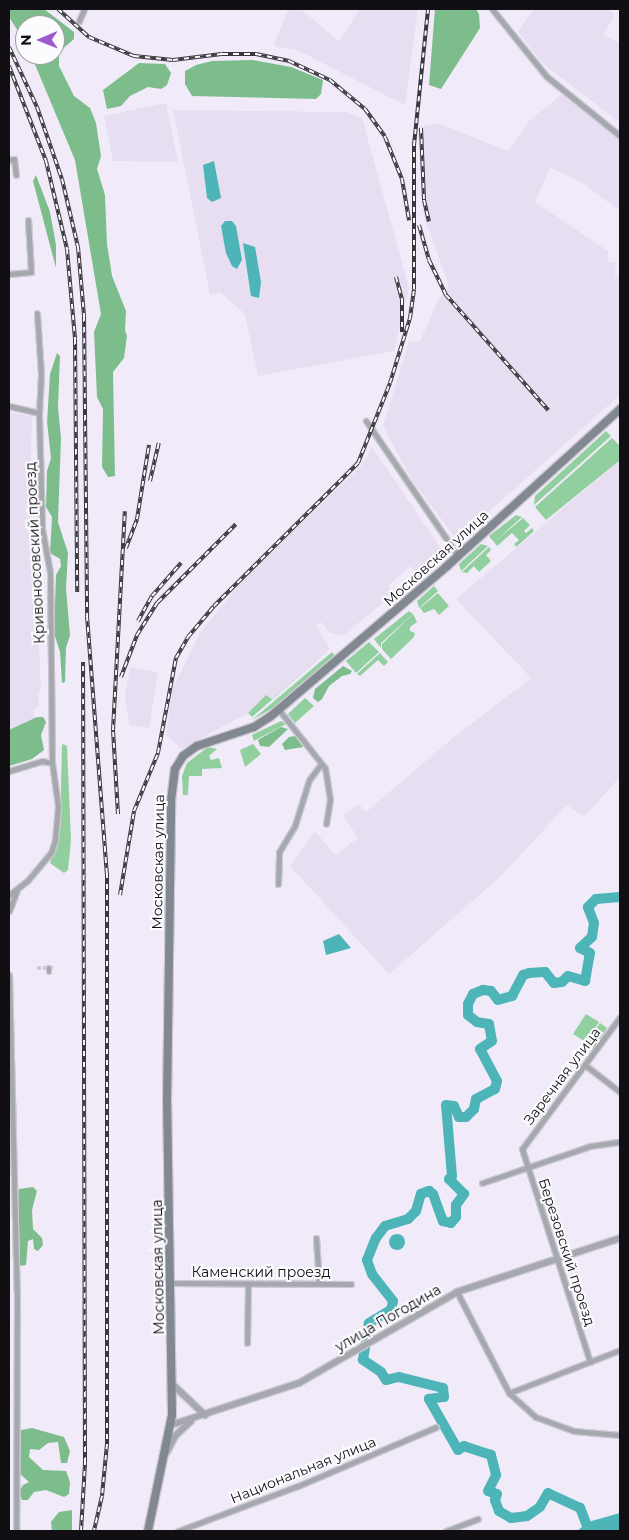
<!DOCTYPE html>
<meta charset="utf-8">
<style>
body{margin:0}
#map{position:relative;width:629px;height:1540px;overflow:hidden;background:#f1ebf9;font-family:Montserrat,sans-serif}
div>[style]{position:absolute}
.built>*{inset:0;background:#e7def2}
.green>*{inset:0;background:#91cf9f}
.forest>*{inset:0;background:#7dbd8c}
.water>*{inset:0;background:#4db5b8}
.round{border-radius:50%}
.river>*{height:10px;margin:-5px;padding:0 5px;transform-origin:5px;border-radius:5px;background:#4db5b8}
.pedestrian-tunnel>*{height:4px;margin-top:-2px;transform-origin:0;background:repeating-linear-gradient(90deg,#cfcad7 0 4px,transparent 0 6px)}
.roads{filter:drop-shadow(1px 0 #cdc8d4) drop-shadow(-1px 0 #cdc8d4) drop-shadow(0 1px #cdc8d4) drop-shadow(0 -1px #cdc8d4)}
.pedestrian>*{height:4px;margin:-2px;padding:0 2px;transform-origin:2px;border-radius:2px;background:#a5a9ae}
.minor>*{height:5px;margin:-2.5px;padding:0 2.5px;transform-origin:2.5px;border-radius:2.5px;background:#a5a9ae}
.tertiary>*{height:6px;margin:-3px;padding:0 3px;transform-origin:3px;border-radius:3px;background:#a5a9ae}
.secondary>*{height:8px;margin:-4px;padding:0 4px;transform-origin:4px;border-radius:4px;background:#82888f}
.rail>*{height:4px;margin-top:-2px;transform-origin:0;background:repeating-linear-gradient(90deg,#fcfbfe 0 5.5px,#3a373e 0 11px);box-sizing:border-box;border-block:1px solid #3a373e}
span{translate:-50% -50%;white-space:nowrap;text-align:center;line-height:1.15;-webkit-text-stroke:4px #fcfbfe;paint-order:stroke}
.street-label{font-size:14px;color:#110f14}
.frame{position:absolute;inset:0;border:10px solid #110f14;pointer-events:none}
.north{position:absolute;left:15px;top:15px;width:50px;height:50px;box-sizing:border-box;background:#fcfbfe;border:1px solid #9e9da0;border-radius:50%;rotate:269deg;font-size:14px;font-weight:700;line-height:20px;text-align:center;color:#110f14}
.north::after{content:'';display:block;margin:auto;width:18px;height:22px;background:#9d59ce;clip-path:polygon(50% 0,100% 100%,50% 72%,0 100%)}
</style>
<div id="map">
<div class="built">
<div style="clip-path:polygon(289px 9px,300px 9px,339px 41px,360px 9px,418px 9px,405px 105px,295px 49px,277px 47px,274px 44px)"></div>
<div style="clip-path:polygon(534px 9px,606px 9px,615px 14px,603px 35px,620px 43px,620px 123px,540px 61px,518px 31px)"></div>
<div style="clip-path:polygon(562px 94px,620px 141px,620px 211px,581px 182px,550px 168px,535px 202px,608px 251px,608px 262px,616px 262px,615px 276px,620px 276px,620px 395px,457px 540px,412px 480px,383px 426px,409px 342px,420px 341px,439px 298px,449px 285px,424px 218px,418px 127px,437px 123px,508px 151px,529px 121px)"></div>
<div style="clip-path:polygon(166px 103px,178px 162px,113px 161px,104px 116px)"></div>
<div style="clip-path:polygon(173px 110px,347px 112px,362px 118px,409px 288px,394px 351px,258px 376px,245px 314px,220px 292px,210px 295px)"></div>
<div style="clip-path:polygon(9px 412px,32px 417px,31px 459px,41px 690px,38px 691px,39px 705px,33px 710px,35px 718px,12px 730px,9px 752px)"></div>
<div style="clip-path:polygon(372px 447px,444px 553px,418px 575px,410px 566px,388px 586px,394px 593px,343px 636px,330px 633px,321px 622px,316px 625px,330px 649px,272px 699px,266px 695px,248px 713px,181px 749px,166px 735px,172px 690px,200px 633px,243px 580px,361px 466px)"></div>
<div style="clip-path:polygon(620px 460px,620px 777px,584px 817px,567px 805px,501px 876px,389px 974px,290px 866px,315px 831px,335px 855px,358px 838px,343px 815px,359px 804px,366px 812px,449px 741px,531px 678px,456px 599px)"></div>
<div style="clip-path:polygon(130px 667px,158px 672px,149px 728px,129px 725px,125px 696px)"></div>
</div>
<div class="green">
<div style="clip-path:polygon(606px 431px,611px 436px,534px 505px,535px 496px)"></div>
<div style="clip-path:polygon(612px 438px,620px 446px,620px 460px,546px 520px,535px 507px)"></div>
<div style="clip-path:polygon(516px 515px,522px 517px,494px 542px,489px 536px)"></div>
<div style="clip-path:polygon(523px 518px,530px 525px,524px 531px,526px 533px,532px 528px,534px 531px,516px 547px,514px 544px,519px 540px,512px 533px,497px 546px,494px 542px)"></div>
<div style="clip-path:polygon(481px 544px,488px 546px,461px 571px,459px 564px)"></div>
<div style="clip-path:polygon(489px 547px,491px 550px,486px 555px,491px 561px,479px 572px,474px 566px,467px 573px,462px 572px)"></div>
<div style="clip-path:polygon(434px 586px,438px 591px,419px 608px,417px 601px)"></div>
<div style="clip-path:polygon(438px 593px,449px 606px,439px 615px,434px 609px,424px 613px,420px 608px)"></div>
<div style="clip-path:polygon(409px 611px,413px 614px,381px 643px,381px 648px,374px 639px)"></div>
<div style="clip-path:polygon(413px 614px,417px 622px,410px 627px,410px 631px,415px 633px,414px 637px,391px 659px,382px 649px,382px 644px)"></div>
<div style="clip-path:polygon(369px 642px,379px 652px,356px 673px,346px 661px)"></div>
<div style="clip-path:polygon(330px 649px,252px 717px,248px 713px,266px 695px,272px 699px)"></div>
<div style="clip-path:polygon(332px 652px,335px 656px,273px 708px,252px 720px)"></div>
<div style="clip-path:polygon(380px 653px,388px 662px,384px 666px,378px 660px,360px 676px,357px 674px)"></div>
<div style="clip-path:polygon(305px 698px,314px 706px,295px 723px,288px 714px)"></div>
<div style="clip-path:polygon(281px 721px,286px 724px,254px 741px,252px 735px)"></div>
<div style="clip-path:polygon(62px 744px,67px 746px,71px 840px,68px 870px,64px 873px,50px 863px,60px 832px)"></div>
<div style="clip-path:polygon(253px 744px,261px 754px,245px 767px,240px 750px)"></div>
<div style="clip-path:polygon(208px 747px,217px 749px,209px 756px,211px 760px,219px 758px,222px 768px,202px 769px,202px 776px,189px 776px,188px 795px,183px 795px,182px 776px,187px 763px)"></div>
<div style="clip-path:polygon(586px 1014px,599px 1022px,586px 1042px,573px 1034px)"></div>
<div style="clip-path:polygon(600px 1023px,607px 1028px,594px 1048px,587px 1043px)"></div>
</div>
<div class="forest">
<div style="clip-path:polygon(9px 9px,44px 9px,74px 32px,74px 39px,59px 52px,59px 66px,74px 96px,90px 108px,96px 123px,101px 156px,97px 169px,105px 195px,107px 244px,112px 276px,126px 311px,125px 330px,127px 336px,124px 358px,113px 372px,115px 476px,108px 477px,102px 467px,103px 409px,97px 397px,94px 332px,101px 314px,75px 160px,31px 55px,55px 55px,55px 25px,25px 25px,25px 42px,9px 17px)"></div>
<div style="clip-path:polygon(435px 9px,476px 9px,479px 14px,480px 28px,441px 89px,429px 85px)"></div>
<div style="clip-path:polygon(252px 60px,291px 67px,323px 80px,321px 94px,316px 99px,192px 96px,185px 84px,185px 71px,196px 65px,212px 61px)"></div>
<div style="clip-path:polygon(139px 63px,165px 64px,171px 73px,167px 85px,161px 89px,148px 87px,130px 96px,121px 106px,107px 109px,103px 90px)"></div>
<div style="clip-path:polygon(36px 175px,50px 212px,56px 245px,56px 268px,33px 181px)"></div>
<div style="clip-path:polygon(57px 353px,60px 356px,58px 407px,61px 438px,58px 522px,68px 553px,66px 588px,70px 635px,66px 648px,65px 682px,62px 683px,60px 652px,54px 633px,56px 575px,61px 566px,60px 559px,50px 553px,52px 517px,46px 507px,47px 471px,51px 458px,47px 422px,50px 374px)"></div>
<div style="clip-path:polygon(343px 666px,352px 671px,350px 674px,342px 676px,329px 686px,322px 699px,318px 702px,313px 698px,315px 689px)"></div>
<div style="clip-path:polygon(37px 717px,43px 717px,46px 722px,41px 735px,44px 750px,32px 759px,9px 766px,9px 730px)"></div>
<div style="clip-path:polygon(281px 727px,288px 729px,269px 747px,260px 746px,258px 740px)"></div>
<div style="clip-path:polygon(295px 736px,303px 747px,285px 750px,282px 744px,289px 737px)"></div>
<div style="clip-path:polygon(33px 1187px,37px 1191px,32px 1210px,33px 1229px,42px 1238px,43px 1245px,38px 1251px,34px 1249px,33px 1239px,28px 1241px,26px 1265px,19px 1266px,17px 1199px,19px 1189px)"></div>
<div style="clip-path:polygon(32px 1428px,64px 1437px,70px 1451px,67px 1463px,61px 1463px,58px 1442px,48px 1443px,39px 1450px,30px 1449px,29px 1457px,43px 1470px,66px 1471px,70px 1482px,69px 1494px,64px 1497px,46px 1490px,34px 1492px,28px 1500px,22px 1500px,19px 1492px,23px 1485px,29px 1482px,20px 1474px,21px 1430px)"></div>
<div style="clip-path:polygon(72px 1510px,72px 1531px,52px 1531px,51px 1522px,59px 1512px)"></div>
</div>
<div class="water">
<div style="clip-path:polygon(214px 161px,221px 198px,212px 202px,207px 198px,203px 165px)"></div>
<div style="clip-path:polygon(225px 221px,232px 221px,236px 226px,242px 260px,237px 269px,232px 266px,226px 253px,221px 226px)"></div>
<div style="clip-path:polygon(243px 243px,255px 247px,261px 282px,259px 298px,251px 296px)"></div>
<div style="clip-path:polygon(339px 934px,351px 948px,326px 955px,323px 941px)"></div>
<div class="round" style="left:389px;top:1234px;width:16px;height:16px"></div>
<div style="clip-path:polygon(620px 1513px,620px 1531px,577px 1531px,588px 1522px)"></div>
</div>
<div class="river">
<div style="left:589px;top:1531px;width:25px;rotate:-111deg"></div>
<div style="left:580px;top:1508px;width:35px;rotate:-155deg"></div>
<div style="left:548px;top:1493px;width:16px;rotate:120deg"></div>
<div style="left:540px;top:1507px;width:16px;rotate:145deg"></div>
<div style="left:527px;top:1516px;width:16px;rotate:173deg"></div>
<div style="left:511px;top:1518px;width:14px;rotate:-150deg"></div>
<div style="left:499px;top:1511px;width:12px;rotate:-110deg"></div>
<div style="left:495px;top:1500px;width:6px;rotate:-72deg"></div>
<div style="left:497px;top:1494px;width:9px;rotate:-162deg"></div>
<div style="left:488px;top:1491px;width:18px;rotate:-63deg"></div>
<div style="left:496px;top:1475px;width:21px;rotate:-104deg"></div>
<div style="left:491px;top:1455px;width:28px;rotate:-162deg"></div>
<div style="left:464px;top:1446px;width:7px;rotate:146deg"></div>
<div style="left:458px;top:1450px;width:59px;rotate:-119.6deg"></div>
<div style="left:429px;top:1399px;width:15px;rotate:-8deg"></div>
<div style="left:444px;top:1397px;width:9px;rotate:-96deg"></div>
<div style="left:443px;top:1388px;width:45px;rotate:-166deg"></div>
<div style="left:399px;top:1377px;width:13px;rotate:167deg"></div>
<div style="left:386px;top:1380px;width:9px;rotate:-122deg"></div>
<div style="left:381px;top:1372px;width:22px;rotate:-146deg"></div>
<div style="left:363px;top:1360px;width:37px;rotate:-81deg"></div>
<div style="left:369px;top:1323px;width:26px;rotate:-31deg"></div>
<div style="left:391px;top:1310px;width:9px;rotate:-77deg"></div>
<div style="left:393px;top:1301px;width:34px;rotate:-128deg"></div>
<div style="left:372px;top:1274px;width:15px;rotate:-110deg"></div>
<div style="left:367px;top:1260px;width:24px;rotate:-68deg"></div>
<div style="left:376px;top:1238px;width:15px;rotate:-53deg"></div>
<div style="left:385px;top:1226px;width:24px;rotate:-17deg"></div>
<div style="left:408px;top:1219px;width:11px;rotate:-45deg"></div>
<div style="left:416px;top:1211px;width:18px;rotate:-74deg"></div>
<div style="left:421px;top:1194px;width:9px;rotate:-21deg"></div>
<div style="left:429px;top:1191px;width:5px;rotate:37deg"></div>
<div style="left:433px;top:1194px;width:29px;rotate:70deg"></div>
<div style="left:443px;top:1221px;width:8px;rotate:14deg"></div>
<div style="left:451px;top:1223px;width:8px;rotate:-50deg"></div>
<div style="left:456px;top:1217px;width:12px;rotate:-90deg"></div>
<div style="left:456px;top:1205px;width:14px;rotate:-54deg"></div>
<div style="left:464px;top:1194px;width:21px;rotate:-135deg"></div>
<div style="left:449px;top:1179px;width:4px;rotate:-45deg"></div>
<div style="left:452px;top:1176px;width:71px;rotate:-94.8deg"></div>
<div style="left:446px;top:1105px;width:8px;rotate:7deg"></div>
<div style="left:454px;top:1106px;width:12px;rotate:66deg"></div>
<div style="left:459px;top:1117px;width:7px"></div>
<div style="left:466px;top:1117px;width:11px;rotate:-45deg"></div>
<div style="left:474px;top:1109px;width:10px;rotate:-79deg"></div>
<div style="left:476px;top:1099px;width:21px;rotate:-28deg"></div>
<div style="left:495px;top:1089px;width:8px;rotate:-76deg"></div>
<div style="left:497px;top:1081px;width:36px;rotate:-118deg"></div>
<div style="left:480px;top:1049px;width:14px;rotate:-34deg"></div>
<div style="left:492px;top:1041px;width:17px;rotate:-100deg"></div>
<div style="left:489px;top:1024px;width:12px;rotate:-171deg"></div>
<div style="left:477px;top:1022px;width:11px;rotate:-142deg"></div>
<div style="left:468px;top:1015px;width:11px;rotate:-90deg"></div>
<div style="left:468px;top:1004px;width:11px;rotate:-63deg"></div>
<div style="left:473px;top:994px;width:11px;rotate:-22deg"></div>
<div style="left:483px;top:990px;width:8px;rotate:7deg"></div>
<div style="left:491px;top:991px;width:11px;rotate:52deg"></div>
<div style="left:498px;top:1000px;width:15px;rotate:-16deg"></div>
<div style="left:512px;top:996px;width:24px;rotate:-62deg"></div>
<div style="left:523px;top:975px;width:6px;rotate:-18deg"></div>
<div style="left:529px;top:973px;width:16px;rotate:-4deg"></div>
<div style="left:545px;top:972px;width:14px;rotate:51deg"></div>
<div style="left:554px;top:983px;width:8px;rotate:-7deg"></div>
<div style="left:562px;top:982px;width:8px;rotate:-45deg"></div>
<div style="left:568px;top:976px;width:18px;rotate:16deg"></div>
<div style="left:585px;top:981px;width:28px;rotate:-80deg"></div>
<div style="left:590px;top:953px;width:11px;rotate:-153deg"></div>
<div style="left:580px;top:948px;width:16px;rotate:-43deg"></div>
<div style="left:592px;top:937px;width:14px;rotate:-82deg"></div>
<div style="left:594px;top:923px;width:17px;rotate:-111deg"></div>
<div style="left:588px;top:907px;width:11px;rotate:-45deg"></div>
<div style="left:596px;top:899px;width:24px;rotate:-5deg"></div>
</div>
<div class="pedestrian-tunnel">
<div style="left:37px;top:968px;width:16px"></div>
</div>
<div class="roads">
<div class="pedestrian">
<div style="left:49px;top:968px;width:4px;rotate:90deg"></div>
</div>
<div class="minor">
<div style="left:492px;top:9px;width:86px;rotate:51.1deg"></div>
<div style="left:546px;top:76px;width:95px;rotate:39deg"></div>
<div style="left:79px;top:21px;width:13px;rotate:-67deg"></div>
<div style="left:9px;top:160px;width:5px;rotate:-11deg"></div>
<div style="left:14px;top:159px;width:16px;rotate:83deg"></div>
<div style="left:9px;top:274px;width:22px;rotate:-5deg"></div>
<div style="left:31px;top:272px;width:52px;rotate:-93.3deg"></div>
<div style="left:9px;top:406px;width:31px;rotate:13deg"></div>
<div style="left:366px;top:421px;width:163px;rotate:55.7deg"></div>
<div style="left:279px;top:710px;width:74px;rotate:51.6deg"></div>
<div style="left:325px;top:768px;width:31px;rotate:81deg"></div>
<div style="left:330px;top:799px;width:25px;rotate:99deg"></div>
<div style="left:9px;top:771px;width:34px;rotate:-17deg"></div>
<div style="left:42px;top:761px;width:10px;rotate:11deg"></div>
<div style="left:278px;top:884px;width:32px;rotate:-88deg"></div>
<div style="left:279px;top:852px;width:31px;rotate:-59deg"></div>
<div style="left:295px;top:825px;width:47px;rotate:-72.7deg"></div>
<div style="left:309px;top:780px;width:20px;rotate:-53deg"></div>
<div style="left:9px;top:895px;width:24px;rotate:-38deg"></div>
<div style="left:28px;top:880px;width:35px;rotate:-50deg"></div>
<div style="left:51px;top:853px;width:14px;rotate:-73deg"></div>
<div style="left:55px;top:840px;width:34px;rotate:-85deg"></div>
<div style="left:58px;top:806px;width:43px;rotate:-97.9deg"></div>
<div style="left:52px;top:763px;width:191px;rotate:-90.6deg"></div>
<div style="left:50px;top:572px;width:44px;rotate:-100.5deg"></div>
<div style="left:42px;top:529px;width:116px;rotate:-91.5deg"></div>
<div style="left:39px;top:413px;width:39px;rotate:-87deg"></div>
<div style="left:41px;top:374px;width:61px;rotate:-93.8deg"></div>
<div style="left:9px;top:911px;width:22px;rotate:-69deg"></div>
<div style="left:9px;top:975px;width:317px;rotate:88.6deg"></div>
<div style="left:17px;top:1292px;width:239px;rotate:90.2deg"></div>
<div style="left:585px;top:1065px;width:44px;rotate:37.6deg"></div>
<div style="left:482px;top:1183px;width:114px;rotate:-18.9deg"></div>
<div style="left:590px;top:1146px;width:30px;rotate:-8deg"></div>
<div style="left:316px;top:1238px;width:45px;rotate:86.2deg"></div>
<div style="left:171px;top:1283px;width:180px;rotate:0.3deg"></div>
<div style="left:457px;top:1292px;width:114px;rotate:62.8deg"></div>
<div style="left:509px;top:1393px;width:36px;rotate:42deg"></div>
<div style="left:536px;top:1417px;width:40px;rotate:20.2deg"></div>
<div style="left:574px;top:1431px;width:46px;rotate:5deg"></div>
<div style="left:247px;top:1343px;width:59px;rotate:-89deg"></div>
<div style="left:590px;top:1362px;width:224px;rotate:-107.7deg"></div>
<div style="left:522px;top:1149px;width:164px;rotate:-53.4deg"></div>
<div style="left:509px;top:1393px;width:119px;rotate:-21.2deg"></div>
<div style="left:178px;top:1531px;width:128px;rotate:-20.6deg"></div>
<div style="left:298px;top:1486px;width:150px;rotate:-23.1deg"></div>
<div style="left:446px;top:1531px;width:34px;rotate:-21deg"></div>
</div>
<div class="tertiary">
<div style="left:171px;top:1383px;width:47px;rotate:43.3deg"></div>
<div style="left:171px;top:1425px;width:135px;rotate:-18.2deg"></div>
<div style="left:299px;top:1383px;width:182px;rotate:-29.9deg"></div>
<div style="left:457px;top:1292px;width:172px;rotate:-18.3deg"></div>
<div style="left:167px;top:1452px;width:18px;rotate:-63deg"></div>
<div style="left:175px;top:1436px;width:22px;rotate:-43deg"></div>
</div>
<div class="secondary">
<div style="left:148px;top:1531px;width:118px;rotate:-78.3deg"></div>
<div style="left:172px;top:1415px;width:312px;rotate:-90.9deg"></div>
<div style="left:167px;top:1103px;width:302px;rotate:-89.2deg"></div>
<div style="left:171px;top:801px;width:32px;rotate:-83deg"></div>
<div style="left:175px;top:769px;width:15px;rotate:-58deg"></div>
<div style="left:183px;top:756px;width:17px;rotate:-36deg"></div>
<div style="left:197px;top:746px;width:60px;rotate:-18.4deg"></div>
<div style="left:254px;top:727px;width:20px;rotate:-33deg"></div>
<div style="left:271px;top:716px;width:231px;rotate:-40.4deg"></div>
<div style="left:447px;top:566px;width:234px;rotate:-42.2deg"></div>
</div>
</div>
<div class="rail">
<div style="left:58px;top:9px;width:42px;rotate:42.1deg"></div>
<div style="left:89px;top:37px;width:49px;rotate:22.9deg"></div>
<div style="left:134px;top:56px;width:39px;rotate:6deg"></div>
<div style="left:173px;top:60px;width:49px;rotate:-7deg"></div>
<div style="left:222px;top:54px;width:34px"></div>
<div style="left:256px;top:54px;width:34px;rotate:12deg"></div>
<div style="left:289px;top:61px;width:45px;rotate:24.9deg"></div>
<div style="left:330px;top:80px;width:45px;rotate:39.6deg"></div>
<div style="left:365px;top:109px;width:34px;rotate:54deg"></div>
<div style="left:385px;top:137px;width:45px;rotate:68deg"></div>
<div style="left:402px;top:179px;width:42px;rotate:80.3deg"></div>
<div style="left:9px;top:47px;width:66px;rotate:65deg"></div>
<div style="left:37px;top:107px;width:76px;rotate:70.9deg"></div>
<div style="left:62px;top:179px;width:70px;rotate:76.8deg"></div>
<div style="left:78px;top:247px;width:69px;rotate:85deg"></div>
<div style="left:84px;top:316px;width:300px;rotate:89.4deg"></div>
<div style="left:87px;top:616px;width:258px;rotate:85.6deg"></div>
<div style="left:107px;top:873px;width:571px;rotate:90deg"></div>
<div style="left:107px;top:1444px;width:52px;rotate:95.5deg"></div>
<div style="left:102px;top:1496px;width:36px;rotate:103deg"></div>
<div style="left:9px;top:66px;width:102px;rotate:68.7deg"></div>
<div style="left:46px;top:161px;width:90px;rotate:76.6deg"></div>
<div style="left:67px;top:249px;width:90px;rotate:84.9deg"></div>
<div style="left:75px;top:339px;width:253px;rotate:89.5deg"></div>
<div style="left:421px;top:128px;width:72px;rotate:87.6deg"></div>
<div style="left:424px;top:200px;width:22px;rotate:77deg"></div>
<div style="left:419px;top:225px;width:36px;rotate:74deg"></div>
<div style="left:429px;top:260px;width:39px;rotate:64deg"></div>
<div style="left:446px;top:295px;width:154px;rotate:48.4deg"></div>
<div style="left:396px;top:277px;width:24px;rotate:75deg"></div>
<div style="left:402px;top:300px;width:32px;rotate:90deg"></div>
<div style="left:150px;top:481px;width:39px;rotate:-77deg"></div>
<div style="left:126px;top:548px;width:31px;rotate:-69deg"></div>
<div style="left:137px;top:519px;width:75px;rotate:-80.8deg"></div>
<div style="left:138px;top:621px;width:29px;rotate:-61deg"></div>
<div style="left:152px;top:596px;width:44px;rotate:-48.7deg"></div>
<div style="left:121px;top:677px;width:45px;rotate:-69.1deg"></div>
<div style="left:137px;top:635px;width:39px;rotate:-58deg"></div>
<div style="left:158px;top:602px;width:110px;rotate:-45deg"></div>
<div style="left:118px;top:814px;width:84px;rotate:-93.4deg"></div>
<div style="left:113px;top:730px;width:219px;rotate:-86.9deg"></div>
<div style="left:120px;top:895px;width:85px;rotate:-80.5deg"></div>
<div style="left:134px;top:811px;width:63px;rotate:-67.5deg"></div>
<div style="left:158px;top:753px;width:97px;rotate:-79.3deg"></div>
<div style="left:176px;top:658px;width:24px;rotate:-60deg"></div>
<div style="left:188px;top:637px;width:40px;rotate:-50deg"></div>
<div style="left:214px;top:606px;width:203px;rotate:-44.8deg"></div>
<div style="left:358px;top:463px;width:86px;rotate:-68.2deg"></div>
<div style="left:390px;top:383px;width:68px;rotate:-72.9deg"></div>
<div style="left:410px;top:318px;width:29px;rotate:-82deg"></div>
<div style="left:414px;top:289px;width:144px;rotate:-90deg"></div>
<div style="left:414px;top:145px;width:137px;rotate:-84.1deg"></div>
<div style="left:81px;top:1531px;width:68px;rotate:-86.6deg"></div>
<div style="left:85px;top:1463px;width:801px;rotate:-90.14deg"></div>
</div>
<div class="street-label">
<span style="left:35px;top:553px;rotate:-93deg">Кривоносовский проезд</span>
<span style="left:436px;top:558px;rotate:-42deg">Московская улица</span>
<span style="left:158px;top:862px;rotate:-89deg">Московская улица</span>
<span style="left:562px;top:1076px;rotate:-53deg">Заречная улица</span>
<span style="left:567px;top:1252px;rotate:72deg">Березовский проезд</span>
<span style="left:158px;top:1267px;rotate:-91deg">Московская улица</span>
<span style="left:261px;top:1272px">Каменский проезд</span>
<span style="left:388px;top:1318px;rotate:-30deg">улица Погодина</span>
<span style="left:303px;top:1470px;rotate:-22deg">Национальная улица</span>
</div>
<div class="frame"></div>
<div class="north">N</div>
</div>
